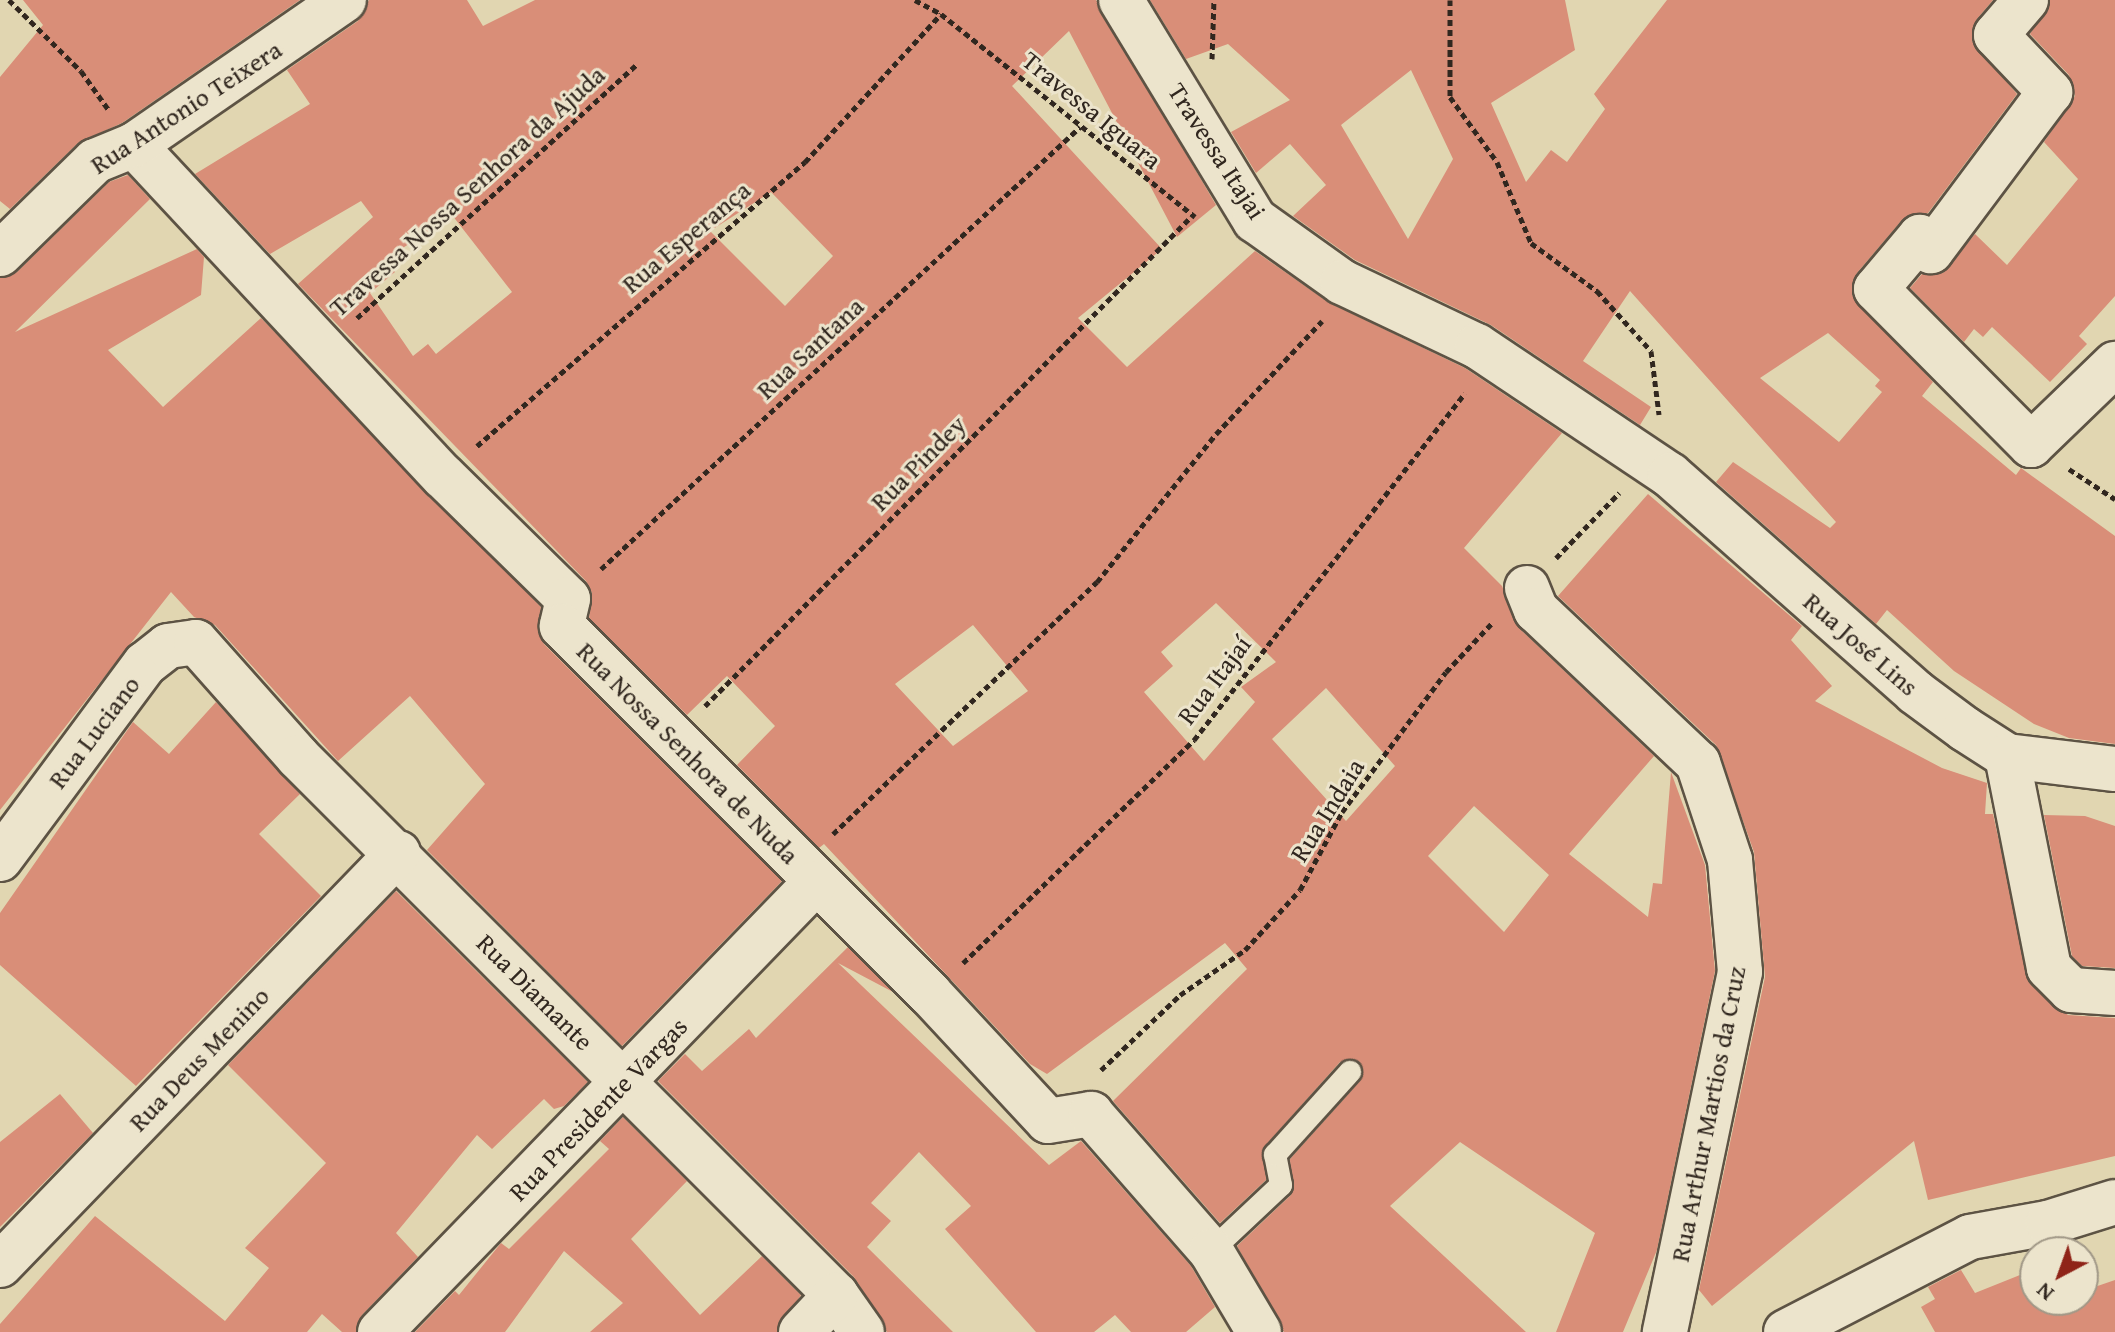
<!DOCTYPE html>
<meta charset="utf-8">
<style>
body{margin:0}
#map{position:relative;width:2115px;height:1332px;overflow:hidden;background:#e1d6b1;font-family:"Gentium Book Plus",serif}
div>[style]{position:absolute}
.building>*{inset:0;background:#d98e78}
.path>*{height:5px;margin-top:-2.5px;transform-origin:0;background:repeating-linear-gradient(90deg,#31271f 0 6px,transparent 0 10px)}
.roads{filter:drop-shadow(2px 0 #5d5344) drop-shadow(-2px 0 #5d5344) drop-shadow(0 2px #5d5344) drop-shadow(0 -2px #5d5344)}
.lane>*{height:22px;margin:-11px;padding:0 11px;transform-origin:11px;border-radius:11px;background:#ece4cc}
.street>*{height:44px;margin:-22px;padding:0 22px;transform-origin:22px;border-radius:22px;background:#ece4cc}
span{translate:-50% -50%;white-space:nowrap;text-align:center;line-height:1.15;-webkit-text-stroke:6px #ece4cc;paint-order:stroke}
.street-label{font-size:26px;color:#31271f}
.north{position:absolute;left:2019px;top:1236px;width:80px;height:80px;box-sizing:border-box;background:#ece4cc;border:2px solid #a19887;border-radius:50%;rotate:221deg;font-size:22px;font-weight:700;line-height:32px;text-align:center;color:#31271f}
.north::after{content:'';display:block;margin:auto;width:28px;height:36px;background:#8f2418;clip-path:polygon(50% 0,100% 100%,50% 72%,0 100%)}
</style>
<div id="map">
<div class="building">
<div style="clip-path:polygon(23px 0,300px 0,122px 123px,78px 143px,10px 209px,0 201px,0 77px,43px 25px)"></div>
<div style="clip-path:polygon(evenodd,369px 0,467px 0,483px 26px,535px 0,1096px 0,1216px 205px,1177px 237px,1069px 31px,1012px 86px,1162px 249px,1078px 318px,1127px 367px,1255px 251px,1328px 302px,1465px 368px,1562px 433px,1464px 548px,1502px 586px,1519px 628px,1654px 756px,1569px 854px,1648px 917px,1653px 883px,1662px 884px,1671px 772px,1705px 865px,1715px 971px,1657px 1250px,1623px 1332px,1556px 1332px,1595px 1233px,1460px 1142px,1390px 1206px,1526px 1332px,1284px 1332px,1237px 1246px,1291px 1195px,1290px 1159px,1360px 1081px,1360px 1062px,1340px 1062px,1265px 1146px,1266px 1180px,1220px 1223px,1113px 1101px,1247px 969px,1225px 943px,1047px 1074px,1030px 1064px,824px 844px,819px 848px,737px 765px,775px 726px,727px 676px,687px 715px,589px 618px,592px 593px,586px 581px,298px 284px,373px 217px,361px 201px,270px 254px,195px 174px,310px 104px,287px 70px,358px 21px,369px 0,771px 192px,833px 256px,785px 306px,710px 231px,771px 192px,369px 0,452px 215px,512px 292px,436px 354px,428px 344px,413px 356px,370px 293px,395px 272px,385px 260px,452px 215px,369px 0,1216px 603px,1276px 662px,1241px 687px,1255px 702px,1204px 761px,1144px 692px,1173px 666px,1161px 652px,1216px 603px,369px 0,973px 625px,1028px 691px,953px 746px,895px 684px,973px 625px,369px 0,1326px 688px,1395px 766px,1346px 821px,1272px 739px,1326px 688px,369px 0,1474px 806px,1549px 875px,1504px 932px,1428px 856px,1474px 806px)"></div>
<div style="clip-path:polygon(evenodd,1150px 0,1565px 0,1575px 50px,1491px 103px,1526px 182px,1551px 150px,1567px 162px,1605px 109px,1594px 94px,1667px 0,1993px 0,1977px 19px,1972px 41px,2017px 94px,1928px 213px,1902px 220px,1857px 273px,1852px 295px,1933px 382px,1922px 396px,2016px 475px,2021px 468px,2115px 536px,2115px 744px,2069px 738px,2034px 724px,1954px 671px,1887px 610px,1876px 624px,1716px 482px,1733px 462px,1830px 528px,1836px 522px,1630px 291px,1583px 361px,1651px 407px,1640px 425px,1491px 325px,1355px 260px,1293px 216px,1326px 185px,1290px 144px,1256px 173px,1231px 132px,1290px 100px,1228px 44px,1186px 59px,1150px 0,1411px 70px,1453px 159px,1408px 239px,1341px 125px,1411px 70px,1150px 0,1828px 333px,1880px 380px,1875px 386px,1882px 392px,1839px 442px,1760px 378px,1828px 333px)"></div>
<div style="clip-path:polygon(2050px 0,2115px 0,2115px 296px,2079px 336px,2087px 344px,2050px 382px,1992px 327px,1983px 337px,1974px 329px,1964px 342px,1910px 288px,1922px 274px,1943px 273px,1975px 234px,2007px 265px,2078px 179px,2044px 142px,2075px 96px,2069px 75px,2030px 34px)"></div>
<div style="clip-path:polygon(128px 175px,150px 199px,15px 332px,197px 249px,204px 257px,201px 295px,108px 350px,163px 407px,261px 318px,541px 607px,538px 632px,544px 644px,782px 881px,622px 1046px,427px 850px,485px 784px,410px 696px,338px 761px,215px 625px,194px 617px,171px 592px,0 810px,0 278px,17px 272px,109px 182px)"></div>
<div style="clip-path:polygon(1648px 494px,1802px 626px,1791px 640px,1832px 686px,1815px 701px,1942px 768px,1987px 783px,1985px 814px,1993px 814px,2031px 985px,2068px 1015px,2115px 1018px,2115px 1156px,1928px 1200px,1914px 1141px,1712px 1306px,1699px 1290px,1765px 977px,1754px 852px,1716px 745px,1558px 596px)"></div>
<div style="clip-path:polygon(216px 702px,300px 794px,259px 834px,321px 896px,136px 1086px,0 965px,0 913px,133px 722px,169px 754px)"></div>
<div style="clip-path:polygon(2044px 815px,2085px 816px,2115px 826px,2115px 968px,2082px 966px,2072px 956px)"></div>
<div style="clip-path:polygon(396px 891px,588px 1082px,564px 1106px,554px 1109px,544px 1099px,492px 1149px,477px 1135px,396px 1233px,418px 1257px,362px 1315px,356px 1332px,342px 1332px,322px 1314px,307px 1332px,0 1332px,0 1324px,95px 1216px,225px 1321px,269px 1268px,245px 1248px,326px 1163px,228px 1065px)"></div>
<div style="clip-path:polygon(848px 947px,893px 992px,838px 963px,1049px 1165px,1081px 1141px,1191px 1266px,1215px 1307px,1186px 1332px,1131px 1332px,1115px 1315px,1094px 1332px,1036px 1332px,945px 1229px,971px 1206px,919px 1152px,871px 1203px,891px 1221px,867px 1247px,953px 1332px,887px 1332px,854px 1277px,658px 1081px,685px 1054px,702px 1071px,749px 1029px,756px 1038px)"></div>
<div style="clip-path:polygon(60px 1094px,93px 1133px,0 1227px,0 1142px)"></div>
<div style="clip-path:polygon(623px 1117px,687px 1181px,631px 1239px,700px 1315px,762px 1256px,801px 1295px,777px 1332px,590px 1332px,623px 1303px,564px 1251px,505px 1332px,415px 1332px,455px 1291px,459px 1295px,501px 1243px,509px 1249px,609px 1149px,600px 1141px)"></div>
<div style="clip-path:polygon(2035px 1269px,2035px 1300px,2083px 1300px,2083px 1291px,2115px 1280px,2115px 1332px,1935px 1332px,1921px 1307px,1935px 1299px,1928px 1287px,1961px 1270px,1975px 1293px)"></div>
</div>
<div class="path">
<div style="left:9px;top:0;width:101px;rotate:44.6deg"></div>
<div style="left:81px;top:71px;width:47px;rotate:54.6deg"></div>
<div style="left:915px;top:0;width:30px;rotate:28deg"></div>
<div style="left:941px;top:14px;width:325px;rotate:38.6deg"></div>
<div style="left:1450px;top:0;width:97px;rotate:90deg"></div>
<div style="left:1450px;top:97px;width:80px;rotate:54.1deg"></div>
<div style="left:1497px;top:162px;width:88px;rotate:67.2deg"></div>
<div style="left:1531px;top:243px;width:82px;rotate:36deg"></div>
<div style="left:1597px;top:291px;width:81px;rotate:48deg"></div>
<div style="left:1651px;top:351px;width:64px;rotate:82.8deg"></div>
<div style="left:1212px;top:59px;width:59px;rotate:-88.1deg"></div>
<div style="left:357px;top:318px;width:378px;rotate:-42.2deg"></div>
<div style="left:477px;top:446px;width:434px;rotate:-40.9deg"></div>
<div style="left:805px;top:162px;width:201px;rotate:-47.4deg"></div>
<div style="left:2069px;top:469px;width:55px;rotate:33.1deg"></div>
<div style="left:1556px;top:558px;width:91px;rotate:-45.9deg"></div>
<div style="left:601px;top:569px;width:652px;rotate:-42.7deg"></div>
<div style="left:705px;top:706px;width:691px;rotate:-45.18deg"></div>
<div style="left:833px;top:834px;width:365px;rotate:-43.7deg"></div>
<div style="left:1097px;top:582px;width:190px;rotate:-51.2deg"></div>
<div style="left:1216px;top:434px;width:155px;rotate:-46.8deg"></div>
<div style="left:963px;top:963px;width:321px;rotate:-44deg"></div>
<div style="left:1194px;top:740px;width:440px;rotate:-52deg"></div>
<div style="left:1101px;top:1070px;width:109px;rotate:-43.5deg"></div>
<div style="left:1180px;top:995px;width:79px;rotate:-34.7deg"></div>
<div style="left:1245px;top:950px;width:81px;rotate:-47.5deg"></div>
<div style="left:1300px;top:890px;width:89px;rotate:-61.7deg"></div>
<div style="left:1342px;top:812px;width:174px;rotate:-53.4deg"></div>
<div style="left:1446px;top:672px;width:69px;rotate:-46.8deg"></div>
</div>
<div class="roads">
<div class="lane">
<div style="left:1211px;top:1251px;width:96px;rotate:-43.3deg"></div>
<div style="left:1281px;top:1185px;width:31px;rotate:-101deg"></div>
<div style="left:1275px;top:1155px;width:112px;rotate:-47.9deg"></div>
</div>
<div class="street">
<div style="left:1121px;top:0;width:258px;rotate:58.7deg"></div>
<div style="left:1255px;top:220px;width:107px;rotate:35.5deg"></div>
<div style="left:1342px;top:282px;width:149px;rotate:25.4deg"></div>
<div style="left:1477px;top:346px;width:232px;rotate:33.8deg"></div>
<div style="left:1670px;top:475px;width:327px;rotate:41.5deg"></div>
<div style="left:1915px;top:692px;width:62px;rotate:36.5deg"></div>
<div style="left:1965px;top:729px;width:50px;rotate:32.7deg"></div>
<div style="left:2007px;top:756px;width:109px;rotate:6.9deg"></div>
<div style="left:2026px;top:0;width:46px;rotate:130.6deg"></div>
<div style="left:1996px;top:35px;width:79px;rotate:46.5deg"></div>
<div style="left:2050px;top:92px;width:199px;rotate:126.8deg"></div>
<div style="left:1931px;top:251px;width:18px;rotate:-128deg"></div>
<div style="left:1920px;top:237px;width:68px;rotate:130.2deg"></div>
<div style="left:1876px;top:289px;width:220px;rotate:45.2deg"></div>
<div style="left:2031px;top:445px;width:117px;rotate:-44deg"></div>
<div style="left:134px;top:145px;width:453px;rotate:47deg"></div>
<div style="left:443px;top:476px;width:175px;rotate:44.5deg"></div>
<div style="left:568px;top:599px;width:28px;rotate:103deg"></div>
<div style="left:562px;top:626px;width:520px;rotate:45deg"></div>
<div style="left:930px;top:994px;width:173px;rotate:47.1deg"></div>
<div style="left:1048px;top:1121px;width:44px;rotate:-9.2deg"></div>
<div style="left:1091px;top:1114px;width:182px;rotate:48.8deg"></div>
<div style="left:1211px;top:1251px;width:94px;rotate:59.3deg"></div>
<div style="left:0;top:254px;width:133px;rotate:-44.4deg"></div>
<div style="left:95px;top:161px;width:42px;rotate:-22.3deg"></div>
<div style="left:134px;top:145px;width:255px;rotate:-34.6deg"></div>
<div style="left:1527px;top:588px;width:24px;rotate:68deg"></div>
<div style="left:1536px;top:610px;width:223px;rotate:43.4deg"></div>
<div style="left:1698px;top:763px;width:102px;rotate:71.7deg"></div>
<div style="left:1730px;top:860px;width:112px;rotate:84.9deg"></div>
<div style="left:1740px;top:972px;width:368px;rotate:101.8deg"></div>
<div style="left:2007px;top:756px;width:216px;rotate:78.8deg"></div>
<div style="left:2049px;top:968px;width:31px;rotate:45deg"></div>
<div style="left:2071px;top:990px;width:44px;rotate:3.9deg"></div>
<div style="left:0;top:859px;width:243px;rotate:-53.4deg"></div>
<div style="left:145px;top:664px;width:29px;rotate:-38deg"></div>
<div style="left:168px;top:646px;width:28px;rotate:-8deg"></div>
<div style="left:196px;top:642px;width:154px;rotate:48.4deg"></div>
<div style="left:298px;top:757px;width:761px;rotate:45deg"></div>
<div style="left:836px;top:1295px;width:45px;rotate:54.9deg"></div>
<div style="left:0;top:1265px;width:573px;rotate:-45.99deg"></div>
<div style="left:380px;top:1332px;width:624px;rotate:-45.91deg"></div>
<div style="left:801px;top:1332px;width:51px;rotate:-46.6deg"></div>
<div style="left:1786px;top:1332px;width:207px;rotate:-27.3deg"></div>
<div style="left:1970px;top:1237px;width:79px;rotate:-10.2deg"></div>
<div style="left:2048px;top:1223px;width:70px;rotate:-17.4deg"></div>
</div>
</div>
<div class="street-label">
<span style="left:186px;top:107px;rotate:-33deg">Rua Antonio Teixera</span>
<span style="left:1092px;top:110px;rotate:39deg">Travessa Iguara</span>
<span style="left:1217px;top:151px;rotate:57deg">Travessa Itajai</span>
<span style="left:467px;top:191px;rotate:-42deg">Travessa Nossa Senhora da Ajuda</span>
<span style="left:686px;top:237px;rotate:-40deg">Rua Esperança</span>
<span style="left:810px;top:348px;rotate:-43deg">Rua Santana</span>
<span style="left:918px;top:463px;rotate:-45deg">Rua Pindey</span>
<span style="left:1861px;top:644px;rotate:41deg">Rua José Lins</span>
<span style="left:1214px;top:680px;rotate:-53deg">Rua Itajaí</span>
<span style="left:94px;top:732px;rotate:-53deg">Rua Luciano</span>
<span style="left:688px;top:753px;rotate:45deg">Rua Nossa Senhora de Nuda</span>
<span style="left:1327px;top:810px;rotate:-58deg">Rua Indaia</span>
<span style="left:535px;top:992px;rotate:45deg">Rua Diamante</span>
<span style="left:199px;top:1059px;rotate:-46deg">Rua Deus Menino</span>
<span style="left:598px;top:1109px;rotate:-46deg">Rua Presidente Vargas</span>
<span style="left:1708px;top:1114px;rotate:-79deg">Rua Arthur Martios da Cruz</span>
</div>
<div class="north">N</div>
</div>
